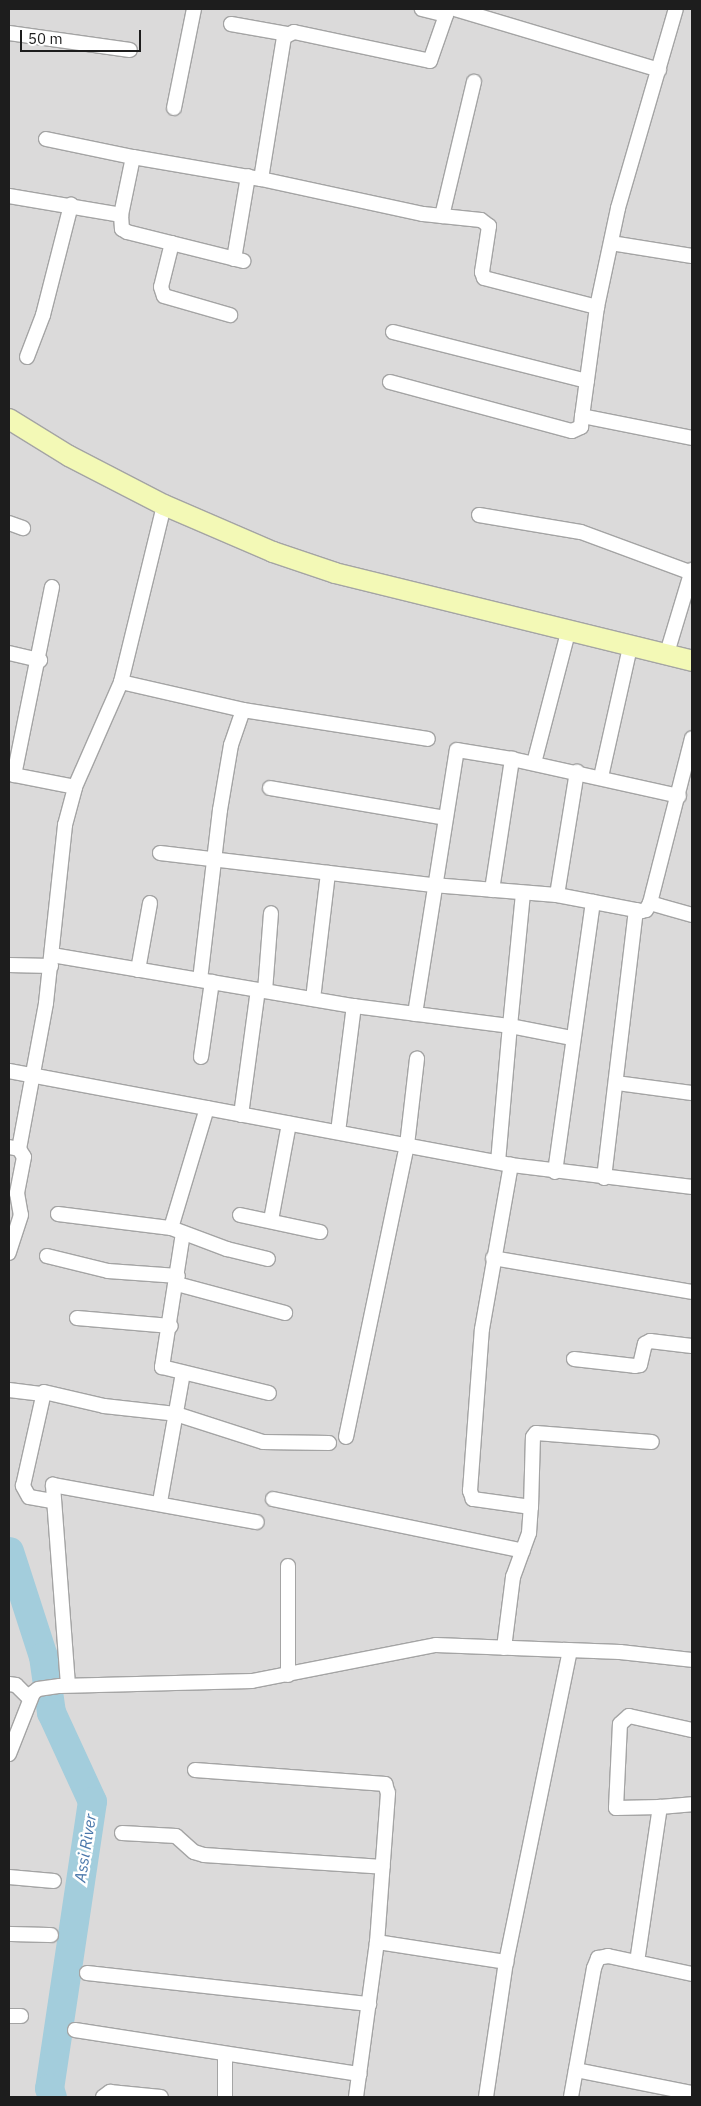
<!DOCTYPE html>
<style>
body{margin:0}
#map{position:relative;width:701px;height:2106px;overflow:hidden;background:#eeebe3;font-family:"IBM Plex Sans",sans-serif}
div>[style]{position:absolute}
.residential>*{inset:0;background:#dbdada}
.river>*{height:29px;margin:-14.5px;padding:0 14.5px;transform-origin:14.5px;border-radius:14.5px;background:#a3cddc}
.roads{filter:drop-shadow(1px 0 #a4a4a4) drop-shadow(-1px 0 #a4a4a4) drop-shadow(0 1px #a4a4a4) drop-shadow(0 -1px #a4a4a4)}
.street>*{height:14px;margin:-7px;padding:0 7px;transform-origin:7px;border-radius:7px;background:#fff}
.secondary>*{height:20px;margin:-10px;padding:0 10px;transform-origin:10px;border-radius:10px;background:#f3f9b6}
span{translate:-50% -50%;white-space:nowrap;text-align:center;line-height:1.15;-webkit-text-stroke:5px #fff;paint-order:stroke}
.water-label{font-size:16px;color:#4b78ab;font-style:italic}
.frame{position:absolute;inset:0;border:10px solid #1d1d1d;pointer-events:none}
.scale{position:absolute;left:20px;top:30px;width:121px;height:22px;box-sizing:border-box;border:2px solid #1d1d1d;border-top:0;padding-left:6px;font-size:15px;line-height:18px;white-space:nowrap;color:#1d1d1d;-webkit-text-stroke:4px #fff;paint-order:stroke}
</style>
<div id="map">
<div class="residential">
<div style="clip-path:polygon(9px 9px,692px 9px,692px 2097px,9px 2097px)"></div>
</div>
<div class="river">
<div style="left:9px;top:1551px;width:110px;rotate:72.1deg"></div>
<div style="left:43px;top:1656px;width:57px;rotate:81.9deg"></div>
<div style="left:51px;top:1712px;width:98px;rotate:65.3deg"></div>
<div style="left:92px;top:1801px;width:290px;rotate:98.5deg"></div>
<div style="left:49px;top:2088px;width:9px;rotate:72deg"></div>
</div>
<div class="roads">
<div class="street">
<div style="left:455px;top:9px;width:213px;rotate:16.6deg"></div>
<div style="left:231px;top:24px;width:58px;rotate:10deg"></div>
<div style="left:9px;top:33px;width:122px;rotate:8deg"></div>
<div style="left:174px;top:108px;width:101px;rotate:-78.6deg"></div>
<div style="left:46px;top:139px;width:89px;rotate:11.7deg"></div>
<div style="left:261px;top:179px;width:144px;rotate:-80.8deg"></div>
<div style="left:284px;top:37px;width:11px;rotate:-27deg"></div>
<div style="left:294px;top:32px;width:139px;rotate:12deg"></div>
<div style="left:430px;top:61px;width:49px;rotate:-70.8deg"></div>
<div style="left:446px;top:15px;width:25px;rotate:-166deg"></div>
<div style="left:9px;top:196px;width:114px;rotate:9.6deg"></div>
<div style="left:121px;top:215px;width:59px;rotate:-78.3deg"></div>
<div style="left:133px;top:157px;width:130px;rotate:9.8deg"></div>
<div style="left:261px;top:179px;width:166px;rotate:12.2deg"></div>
<div style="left:423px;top:214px;width:58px;rotate:5.9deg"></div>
<div style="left:481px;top:220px;width:10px;rotate:37deg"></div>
<div style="left:489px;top:226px;width:47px;rotate:98.7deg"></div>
<div style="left:482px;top:272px;width:6px;rotate:72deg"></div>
<div style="left:484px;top:278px;width:117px;rotate:14.4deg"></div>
<div style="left:597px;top:307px;width:101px;rotate:-78deg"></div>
<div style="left:618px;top:208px;width:207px;rotate:-73.8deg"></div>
<div style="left:121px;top:215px;width:14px;rotate:86deg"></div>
<div style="left:122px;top:229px;width:6px;rotate:31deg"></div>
<div style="left:127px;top:232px;width:120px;rotate:14deg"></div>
<div style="left:442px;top:216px;width:138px;rotate:-76.6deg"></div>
<div style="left:172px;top:243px;width:45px;rotate:104deg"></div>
<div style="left:161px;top:287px;width:9px;rotate:72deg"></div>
<div style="left:164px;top:296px;width:69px;rotate:16.1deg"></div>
<div style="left:611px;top:243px;width:82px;rotate:9.1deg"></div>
<div style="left:234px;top:259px;width:84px;rotate:-80.4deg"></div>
<div style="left:597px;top:307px;width:110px;rotate:97.8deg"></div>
<div style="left:582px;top:416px;width:112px;rotate:11.3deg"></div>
<div style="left:393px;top:332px;width:200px;rotate:14.2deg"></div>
<div style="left:27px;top:357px;width:45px;rotate:-69.1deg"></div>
<div style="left:43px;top:315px;width:114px;rotate:-75.7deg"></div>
<div style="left:390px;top:382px;width:188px;rotate:15.1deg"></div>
<div style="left:572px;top:431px;width:10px;rotate:-24deg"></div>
<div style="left:581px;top:427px;width:11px;rotate:-85deg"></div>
<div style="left:479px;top:515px;width:103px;rotate:9.5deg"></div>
<div style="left:581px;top:532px;width:118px;rotate:20.3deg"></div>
<div style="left:9px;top:523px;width:15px;rotate:20deg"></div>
<div style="left:52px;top:587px;width:192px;rotate:101.4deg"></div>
<div style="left:14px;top:775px;width:62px;rotate:11.1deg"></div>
<div style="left:9px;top:653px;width:32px;rotate:13deg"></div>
<div style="left:667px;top:653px;width:87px;rotate:-73.2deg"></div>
<div style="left:121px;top:682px;width:125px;rotate:12.9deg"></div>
<div style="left:243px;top:710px;width:187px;rotate:8.9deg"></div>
<div style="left:534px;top:763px;width:138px;rotate:-75.4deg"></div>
<div style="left:601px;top:777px;width:137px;rotate:-77.4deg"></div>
<div style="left:270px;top:788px;width:178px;rotate:9.7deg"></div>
<div style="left:160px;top:853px;width:275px;rotate:6.7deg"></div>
<div style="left:433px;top:885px;width:124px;rotate:4.6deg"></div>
<div style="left:557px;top:895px;width:86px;rotate:10.8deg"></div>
<div style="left:641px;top:911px;width:5px;rotate:-11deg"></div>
<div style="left:646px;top:910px;width:8px;rotate:-60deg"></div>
<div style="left:650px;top:903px;width:44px;rotate:15.9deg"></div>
<div style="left:492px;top:890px;width:133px;rotate:-81.3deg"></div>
<div style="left:512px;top:759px;width:171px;rotate:12.5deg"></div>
<div style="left:557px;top:895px;width:125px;rotate:-80.8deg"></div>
<div style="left:650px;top:903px;width:170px;rotate:-75.7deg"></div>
<div style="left:52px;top:955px;width:306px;rotate:9.6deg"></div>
<div style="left:9px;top:965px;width:42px;rotate:1.4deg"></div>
<div style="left:138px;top:970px;width:68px;rotate:-79.8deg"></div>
<div style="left:200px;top:980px;width:171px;rotate:-83.3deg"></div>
<div style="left:220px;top:810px;width:66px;rotate:-80.4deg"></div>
<div style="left:231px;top:745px;width:37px;rotate:-71deg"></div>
<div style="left:265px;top:991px;width:78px;rotate:-85.6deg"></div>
<div style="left:313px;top:999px;width:127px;rotate:-83.2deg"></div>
<div style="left:415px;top:1014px;width:267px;rotate:-81deg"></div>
<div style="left:457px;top:750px;width:56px;rotate:9.3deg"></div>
<div style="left:201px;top:1057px;width:76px;rotate:-81.7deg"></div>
<div style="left:9px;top:1071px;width:511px;rotate:10.61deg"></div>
<div style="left:511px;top:1165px;width:182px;rotate:6.9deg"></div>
<div style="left:617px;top:1083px;width:76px;rotate:7.6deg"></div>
<div style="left:207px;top:1108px;width:125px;rotate:106.7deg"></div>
<div style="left:171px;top:1228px;width:60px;rotate:20.6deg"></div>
<div style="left:227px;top:1249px;width:42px;rotate:13.7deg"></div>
<div style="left:241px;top:1115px;width:126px;rotate:-82.3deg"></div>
<div style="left:338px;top:1132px;width:127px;rotate:-82.8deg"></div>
<div style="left:354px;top:1006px;width:157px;rotate:7.3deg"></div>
<div style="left:510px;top:1026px;width:134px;rotate:-84.4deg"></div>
<div style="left:9px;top:1147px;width:10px;rotate:11deg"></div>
<div style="left:19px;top:1149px;width:9px;rotate:58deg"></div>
<div style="left:24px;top:1157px;width:37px;rotate:101deg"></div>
<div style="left:17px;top:1193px;width:22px;rotate:80deg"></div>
<div style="left:21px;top:1215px;width:40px;rotate:108deg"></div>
<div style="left:19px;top:1149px;width:148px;rotate:-79.5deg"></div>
<div style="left:46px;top:1003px;width:179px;rotate:-83.9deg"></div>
<div style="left:65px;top:825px;width:39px;rotate:-75deg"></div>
<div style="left:75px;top:787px;width:115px;rotate:-66.3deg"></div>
<div style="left:121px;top:682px;width:182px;rotate:-76.3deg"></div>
<div style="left:498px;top:1162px;width:137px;rotate:-85deg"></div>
<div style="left:510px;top:1026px;width:63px;rotate:11deg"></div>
<div style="left:555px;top:1172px;width:273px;rotate:-82deg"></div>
<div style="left:604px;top:1178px;width:270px;rotate:-83.2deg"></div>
<div style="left:58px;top:1214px;width:114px;rotate:7.1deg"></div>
<div style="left:240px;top:1215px;width:82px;rotate:12deg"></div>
<div style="left:271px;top:1220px;width:98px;rotate:-79.4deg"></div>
<div style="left:183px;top:1233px;width:136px;rotate:98.9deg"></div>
<div style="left:162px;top:1367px;width:110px;rotate:13.7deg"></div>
<div style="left:47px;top:1256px;width:63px;rotate:13.8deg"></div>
<div style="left:108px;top:1271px;width:70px;rotate:4.1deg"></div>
<div style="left:493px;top:1258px;width:202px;rotate:9.7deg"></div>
<div style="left:177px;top:1284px;width:112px;rotate:15deg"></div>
<div style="left:77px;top:1318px;width:94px;rotate:4.9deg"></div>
<div style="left:574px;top:1359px;width:61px;rotate:6.5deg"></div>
<div style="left:635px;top:1366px;width:5px;rotate:-11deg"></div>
<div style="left:640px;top:1365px;width:22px;rotate:-77deg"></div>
<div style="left:645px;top:1344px;width:6px;rotate:-31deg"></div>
<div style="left:650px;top:1341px;width:42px;rotate:6.8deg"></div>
<div style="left:9px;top:1390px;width:32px;rotate:7deg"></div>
<div style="left:346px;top:1437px;width:298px;rotate:-78.2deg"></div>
<div style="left:407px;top:1145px;width:87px;rotate:-83.4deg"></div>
<div style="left:273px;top:1499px;width:255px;rotate:11.7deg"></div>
<div style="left:52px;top:1501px;width:23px;rotate:-170deg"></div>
<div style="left:29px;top:1497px;width:13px;rotate:-119deg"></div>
<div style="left:23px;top:1486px;width:96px;rotate:-77.4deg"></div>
<div style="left:44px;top:1392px;width:62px;rotate:13.1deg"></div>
<div style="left:104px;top:1406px;width:72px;rotate:6.3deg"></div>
<div style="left:176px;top:1414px;width:91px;rotate:17.8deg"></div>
<div style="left:263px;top:1442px;width:66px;rotate:0.9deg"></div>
<div style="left:160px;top:1502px;width:131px;rotate:-79.9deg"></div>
<div style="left:531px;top:1507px;width:70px;rotate:-88.4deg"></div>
<div style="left:533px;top:1437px;width:5px;rotate:-53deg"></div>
<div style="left:536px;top:1433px;width:116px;rotate:4.4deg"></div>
<div style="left:288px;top:1566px;width:109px;rotate:90deg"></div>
<div style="left:504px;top:1648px;width:72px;rotate:-82.8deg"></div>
<div style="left:513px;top:1577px;width:47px;rotate:-70deg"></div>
<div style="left:529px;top:1533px;width:26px;rotate:-86deg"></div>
<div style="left:531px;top:1507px;width:59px;rotate:-172.1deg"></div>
<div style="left:473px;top:1499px;width:9px;rotate:-111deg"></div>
<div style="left:470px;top:1491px;width:162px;rotate:-85.8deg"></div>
<div style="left:482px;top:1329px;width:167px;rotate:-80deg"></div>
<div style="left:9px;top:1684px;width:7px;rotate:8deg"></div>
<div style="left:16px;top:1685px;width:20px;rotate:45deg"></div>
<div style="left:68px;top:1685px;width:201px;rotate:-94.3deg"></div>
<div style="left:53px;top:1485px;width:207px;rotate:10.3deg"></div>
<div style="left:9px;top:1754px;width:66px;rotate:-68.5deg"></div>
<div style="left:33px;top:1693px;width:6px;rotate:-39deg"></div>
<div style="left:38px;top:1689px;width:22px;rotate:-8deg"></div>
<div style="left:60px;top:1686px;width:192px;rotate:-1.5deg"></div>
<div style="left:252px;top:1681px;width:187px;rotate:-11.1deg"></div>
<div style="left:436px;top:1645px;width:184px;rotate:2.2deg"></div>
<div style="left:620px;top:1652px;width:72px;rotate:6.3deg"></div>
<div style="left:195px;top:1770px;width:191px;rotate:4.2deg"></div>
<div style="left:385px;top:1784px;width:9px;rotate:72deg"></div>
<div style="left:388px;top:1793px;width:149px;rotate:94.2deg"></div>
<div style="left:660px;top:1807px;width:44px;rotate:178.7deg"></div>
<div style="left:616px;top:1808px;width:84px;rotate:-87.3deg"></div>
<div style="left:620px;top:1724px;width:12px;rotate:-42deg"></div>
<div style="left:629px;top:1716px;width:65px;rotate:12.5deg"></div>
<div style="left:122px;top:1833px;width:54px;rotate:3.2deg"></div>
<div style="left:176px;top:1836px;width:24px;rotate:42deg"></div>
<div style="left:194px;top:1852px;width:10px;rotate:17deg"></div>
<div style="left:204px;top:1855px;width:179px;rotate:3.8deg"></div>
<div style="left:9px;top:1877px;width:45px;rotate:5.1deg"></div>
<div style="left:9px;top:1934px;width:42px;rotate:1.4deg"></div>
<div style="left:637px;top:1962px;width:157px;rotate:-81.6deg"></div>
<div style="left:660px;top:1807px;width:32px;rotate:-5deg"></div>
<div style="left:87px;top:1973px;width:284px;rotate:6.3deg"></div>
<div style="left:9px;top:2016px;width:12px"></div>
<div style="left:75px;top:2030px;width:288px;rotate:8.8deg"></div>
<div style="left:225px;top:2055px;width:42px;rotate:90deg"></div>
<div style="left:576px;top:2070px;width:118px;rotate:11.2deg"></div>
<div style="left:103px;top:2097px;width:9px;rotate:-36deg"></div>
<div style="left:110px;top:2092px;width:51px;rotate:5.6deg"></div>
<div style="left:356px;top:2097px;width:156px;rotate:-82.3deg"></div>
<div style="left:377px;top:1942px;width:131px;rotate:8.8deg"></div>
<div style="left:486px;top:2097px;width:136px;rotate:-81.6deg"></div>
<div style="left:506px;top:1962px;width:318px;rotate:-78.4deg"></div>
<div style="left:571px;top:2097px;width:131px;rotate:-79.9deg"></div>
<div style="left:594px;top:1968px;width:11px;rotate:-68deg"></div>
<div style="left:598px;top:1958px;width:10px;rotate:-11deg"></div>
<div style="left:608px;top:1956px;width:86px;rotate:12.1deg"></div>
</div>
<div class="secondary">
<div style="left:9px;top:419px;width:70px;rotate:31.7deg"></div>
<div style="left:69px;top:456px;width:107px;rotate:27.3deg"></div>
<div style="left:164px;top:505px;width:119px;rotate:23.3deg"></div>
<div style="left:273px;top:552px;width:65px;rotate:18.7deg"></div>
<div style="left:335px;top:573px;width:368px;rotate:13.8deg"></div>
</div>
</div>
<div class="water-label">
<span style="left:85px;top:1848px;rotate:-81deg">Assi River</span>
</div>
<div class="frame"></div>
<div class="scale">50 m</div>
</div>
